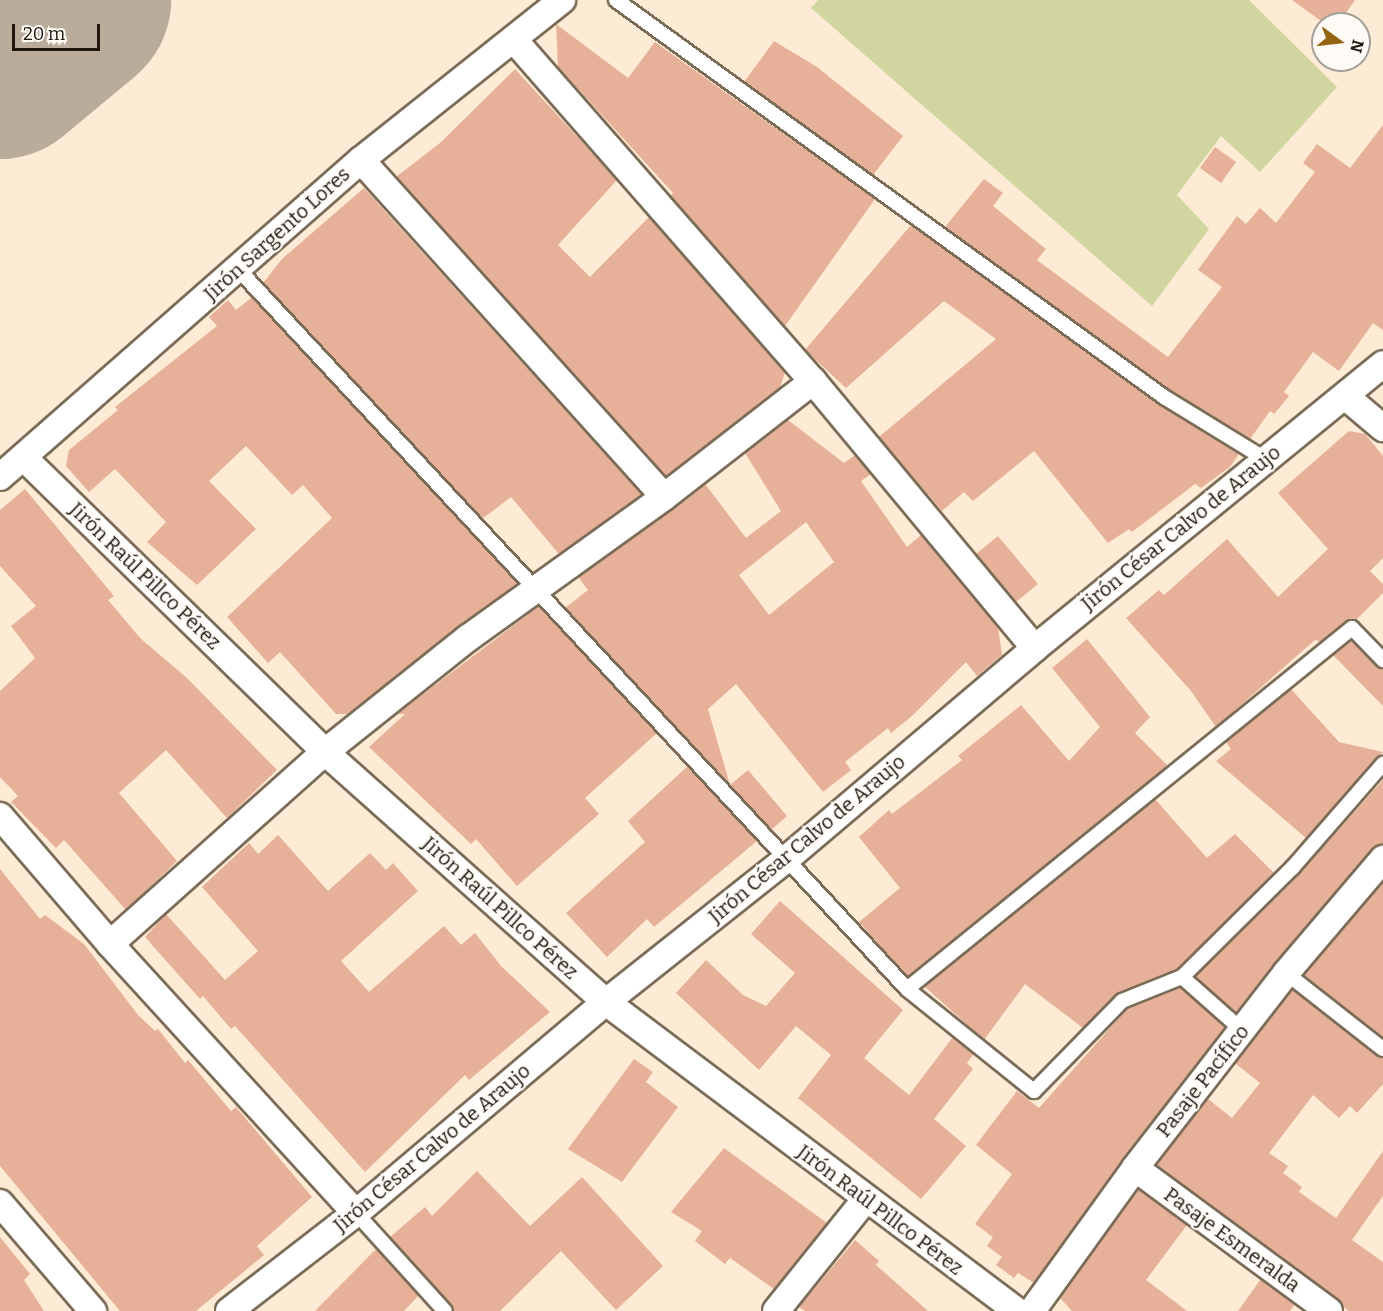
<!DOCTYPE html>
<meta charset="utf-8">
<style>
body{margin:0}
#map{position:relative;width:1383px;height:1311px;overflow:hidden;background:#fdebd5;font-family:Bitter,serif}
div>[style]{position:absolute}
.green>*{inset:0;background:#d1d6a1}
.runway>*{height:198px;margin:-99px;padding:0 99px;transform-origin:99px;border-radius:99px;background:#baac9a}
.building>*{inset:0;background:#e6b198}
.roads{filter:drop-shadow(2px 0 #7b6c58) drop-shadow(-2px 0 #7b6c58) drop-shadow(0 2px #7b6c58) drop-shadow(0 -2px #7b6c58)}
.service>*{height:14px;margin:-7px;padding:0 7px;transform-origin:7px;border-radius:7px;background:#fff}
.minor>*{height:26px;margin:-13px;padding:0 13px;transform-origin:13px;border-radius:13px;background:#fff}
span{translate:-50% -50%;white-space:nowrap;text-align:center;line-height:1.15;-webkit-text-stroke:4.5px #fefbf6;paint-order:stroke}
.street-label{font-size:20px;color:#1c160e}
.north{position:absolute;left:1311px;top:12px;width:60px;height:60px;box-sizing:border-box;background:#fefbf6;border:2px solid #a49f99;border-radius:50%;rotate:105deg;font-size:16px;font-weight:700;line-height:24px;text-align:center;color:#1c160e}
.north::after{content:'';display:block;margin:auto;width:21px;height:27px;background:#946413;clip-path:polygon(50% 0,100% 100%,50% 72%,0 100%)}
.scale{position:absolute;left:12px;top:24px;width:88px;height:27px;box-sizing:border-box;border:3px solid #1c160e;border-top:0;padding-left:8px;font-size:18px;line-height:21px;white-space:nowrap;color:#1c160e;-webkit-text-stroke:4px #fefbf6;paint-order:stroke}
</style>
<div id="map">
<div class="green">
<div style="clip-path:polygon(818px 0,1249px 0,1337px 87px,1260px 172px,1221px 136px,1177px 195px,1209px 229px,1152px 306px,811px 8px)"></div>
</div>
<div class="runway">
<div style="left:0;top:60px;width:94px;rotate:-39.8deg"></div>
</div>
<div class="building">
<div style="clip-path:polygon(1292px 0,1355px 0,1338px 24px,1325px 24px)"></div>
<div style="clip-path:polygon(556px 24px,628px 78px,655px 42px,875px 199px,785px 326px,670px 196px,673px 193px,558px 67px)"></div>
<div style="clip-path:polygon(774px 41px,817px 67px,903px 136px,873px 175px,744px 82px)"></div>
<div style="clip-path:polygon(515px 69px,617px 180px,558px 245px,590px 277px,649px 217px,785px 372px,780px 388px,666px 477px,396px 177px,440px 143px)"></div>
<div style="clip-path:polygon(1383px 125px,1383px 330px,1373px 323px,1339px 371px,1313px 352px,1284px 392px,1289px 396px,1274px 414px,1270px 411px,1250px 439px,1169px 390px,945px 227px,984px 179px,1003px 193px,993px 206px,1046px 249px,1037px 260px,1168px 357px,1222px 287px,1198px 270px,1237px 216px,1246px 224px,1260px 208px,1276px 223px,1315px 172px,1303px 163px,1317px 144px,1350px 168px)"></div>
<div style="clip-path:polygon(1215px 147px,1236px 162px,1221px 183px,1200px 168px)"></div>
<div style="clip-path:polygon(364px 188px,642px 495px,559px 554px,511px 497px,482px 519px,263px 283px,282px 259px)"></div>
<div style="clip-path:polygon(911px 225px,1159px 404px,1239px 454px,1230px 467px,1201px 488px,1195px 484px,1132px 532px,1129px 529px,1108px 543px,1034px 451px,973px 501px,964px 492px,942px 511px,879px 437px,996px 339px,944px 301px,846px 388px,805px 350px)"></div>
<div style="clip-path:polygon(252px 297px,518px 584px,349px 714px,336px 714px,280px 652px,268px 663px,227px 617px,332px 518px,303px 485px,292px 495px,246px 446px,209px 481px,256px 529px,197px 585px,147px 542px,166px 522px,115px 469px,89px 492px,66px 466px,69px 450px,118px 410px,115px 407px,217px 326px,209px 317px,228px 300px,236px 310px)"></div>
<div style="clip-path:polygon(evenodd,788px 420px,844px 463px,855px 455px,871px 474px,861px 481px,907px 547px,921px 535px,998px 627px,1002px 655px,977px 676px,966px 662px,912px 716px,891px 733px,888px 728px,845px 762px,851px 770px,823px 792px,736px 684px,708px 709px,730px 785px,748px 770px,787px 816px,771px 830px,565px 608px,588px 590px,578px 577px,705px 484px,746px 538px,781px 511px,745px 453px,788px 420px,806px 522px,834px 562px,769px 615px,739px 575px,806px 522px)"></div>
<div style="clip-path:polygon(1349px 431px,1365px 434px,1383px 456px,1383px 558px,1370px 571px,1383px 584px,1383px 593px,1356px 620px,1347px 621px,1321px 642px,1315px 640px,1216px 727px,1191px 691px,1126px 618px,1159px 590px,1164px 595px,1227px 539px,1278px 597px,1328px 549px,1278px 493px)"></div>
<div style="clip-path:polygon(25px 489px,114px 596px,108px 600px,140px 638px,187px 678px,277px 770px,227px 818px,166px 750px,119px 793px,177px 861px,126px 910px,64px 840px,56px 848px,11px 802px,18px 796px,0 777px,0 691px,35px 658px,11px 626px,36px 606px,0 566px,0 510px)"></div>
<div style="clip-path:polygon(998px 536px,1038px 584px,1016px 602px,976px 554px)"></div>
<div style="clip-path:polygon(539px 606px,657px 733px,585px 798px,599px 814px,517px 886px,476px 839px,471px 844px,369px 747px,405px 714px,397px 714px)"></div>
<div style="clip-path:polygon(1087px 639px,1150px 717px,1135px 733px,1168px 766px,908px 977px,859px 922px,900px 888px,859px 837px,889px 810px,892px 814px,962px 760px,958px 756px,1021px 705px,1069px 761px,1100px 727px,1052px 668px)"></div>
<div style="clip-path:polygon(1351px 640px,1383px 669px,1383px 706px,1333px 655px)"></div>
<div style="clip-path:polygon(1291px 689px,1339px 742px,1383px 752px,1306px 838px,1216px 761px,1231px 749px,1226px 742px)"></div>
<div style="clip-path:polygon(688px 766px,757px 841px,654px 927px,647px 919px,607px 957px,566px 913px,645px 842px,628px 821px)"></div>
<div style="clip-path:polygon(1383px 780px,1383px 844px,1372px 849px,1236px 1013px,1195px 977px,1300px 873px)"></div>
<div style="clip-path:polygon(1155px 799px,1207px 858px,1235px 834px,1274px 873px,1177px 969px,1118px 993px,1083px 1028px,1025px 984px,984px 1040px,924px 986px)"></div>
<div style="clip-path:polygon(278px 835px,328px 891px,370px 853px,386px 870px,393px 863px,418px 891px,341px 961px,369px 992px,444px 926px,461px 945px,475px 933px,501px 966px,550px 1012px,469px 1080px,465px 1075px,365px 1172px,235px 1026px,231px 1029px,203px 996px,200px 999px,145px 937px,166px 914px,225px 980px,258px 951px,202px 887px,249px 843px,258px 854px)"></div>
<div style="clip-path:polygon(0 869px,40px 919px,45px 915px,84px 944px,138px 1015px,155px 1031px,158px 1029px,185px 1063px,188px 1060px,231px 1111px,236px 1107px,312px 1197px,257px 1246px,264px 1255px,196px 1311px,120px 1311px,0 1166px)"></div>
<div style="clip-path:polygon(1383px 882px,1383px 1038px,1304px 975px)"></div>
<div style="clip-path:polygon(780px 901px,903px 1010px,864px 1058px,909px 1095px,953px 1037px,974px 1054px,967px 1063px,973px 1069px,934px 1119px,966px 1146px,921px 1199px,798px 1098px,831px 1055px,796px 1026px,759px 1070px,676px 993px,706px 960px,743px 995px,766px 1006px,795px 973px,751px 934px)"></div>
<div style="clip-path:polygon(1180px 987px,1225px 1027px,1034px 1283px,1018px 1273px,1014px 1278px,996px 1265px,1002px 1257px,987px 1246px,993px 1237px,975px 1224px,1012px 1174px,976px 1145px,1017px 1091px,1039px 1108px,1127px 1009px)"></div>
<div style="clip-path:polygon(1292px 989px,1383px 1058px,1383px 1084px,1357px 1113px,1350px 1106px,1339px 1118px,1313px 1095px,1269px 1153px,1288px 1166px,1283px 1173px,1302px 1187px,1299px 1192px,1336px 1218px,1383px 1151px,1383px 1196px,1352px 1240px,1383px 1262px,1383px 1311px,1349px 1311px,1156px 1165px,1208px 1099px,1232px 1118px,1260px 1083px,1235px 1063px)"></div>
<div style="clip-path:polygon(634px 1059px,653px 1072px,646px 1082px,678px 1107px,622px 1182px,568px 1149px)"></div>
<div style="clip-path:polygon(724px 1148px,827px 1223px,774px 1289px,730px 1258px,725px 1264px,695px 1241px,702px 1231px,671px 1212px)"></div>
<div style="clip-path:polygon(477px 1171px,530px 1226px,582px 1177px,663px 1266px,616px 1310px,561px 1251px,500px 1311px,454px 1311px,390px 1237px,425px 1207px,432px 1216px)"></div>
<div style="clip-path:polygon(1138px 1189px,1187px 1225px,1146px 1280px,1187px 1311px,1072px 1311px,1060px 1298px)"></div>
<div style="clip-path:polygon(0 1237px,30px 1274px,24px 1280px,44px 1311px,0 1311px)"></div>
<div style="clip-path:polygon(855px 1240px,879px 1261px,876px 1265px,928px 1311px,805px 1311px,799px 1307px)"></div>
<div style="clip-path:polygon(376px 1249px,419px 1295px,404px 1311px,315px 1311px)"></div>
<div style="clip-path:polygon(1261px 1279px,1295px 1304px,1290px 1311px,1238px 1311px)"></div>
</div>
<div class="roads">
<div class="service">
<div style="left:616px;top:0;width:677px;rotate:35.92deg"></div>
<div style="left:1164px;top:397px;width:119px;rotate:31.5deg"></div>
<div style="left:238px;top:269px;width:983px;rotate:47.1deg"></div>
<div style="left:907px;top:989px;width:163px;rotate:38.8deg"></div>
<div style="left:1034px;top:1091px;width:126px;rotate:-45.6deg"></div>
<div style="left:1122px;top:1001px;width:65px;rotate:-21.8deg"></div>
<div style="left:1182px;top:977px;width:156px;rotate:-44.7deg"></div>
<div style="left:1293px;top:867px;width:137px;rotate:-48.9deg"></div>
<div style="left:1286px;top:973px;width:123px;rotate:38.1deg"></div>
<div style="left:1182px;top:977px;width:80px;rotate:41.5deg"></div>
<div style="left:907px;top:989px;width:573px;rotate:-39.05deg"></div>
<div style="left:1352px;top:628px;width:45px;rotate:45.9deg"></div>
<div style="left:356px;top:1213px;width:132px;rotate:47.8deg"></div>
</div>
<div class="minor">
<div style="left:515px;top:41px;width:452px;rotate:48.8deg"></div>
<div style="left:813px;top:381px;width:347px;rotate:50.3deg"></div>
<div style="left:361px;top:160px;width:453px;rotate:48deg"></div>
<div style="left:1345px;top:396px;width:50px;rotate:40.1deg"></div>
<div style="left:23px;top:457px;width:422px;rotate:44.3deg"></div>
<div style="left:325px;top:752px;width:376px;rotate:41.7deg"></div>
<div style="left:606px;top:1002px;width:514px;rotate:36.94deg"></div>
<div style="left:0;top:477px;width:480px;rotate:-41.3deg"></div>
<div style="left:361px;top:160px;width:257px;rotate:-38.5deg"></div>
<div style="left:0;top:816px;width:169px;rotate:49.3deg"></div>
<div style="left:110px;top:944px;width:365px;rotate:47.6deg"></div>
<div style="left:110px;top:944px;width:288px;rotate:-41.8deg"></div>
<div style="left:325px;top:752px;width:183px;rotate:-38.6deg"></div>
<div style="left:468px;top:638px;width:241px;rotate:-35.7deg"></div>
<div style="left:664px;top:497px;width:189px;rotate:-37.9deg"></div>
<div style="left:1135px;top:1168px;width:241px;rotate:36.4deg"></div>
<div style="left:0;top:1203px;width:143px;rotate:49.3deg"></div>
<div style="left:229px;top:1311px;width:160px;rotate:-37.7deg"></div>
<div style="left:356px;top:1213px;width:327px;rotate:-40.2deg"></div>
<div style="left:606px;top:1002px;width:227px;rotate:-38.4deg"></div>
<div style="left:784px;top:861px;width:329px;rotate:-40.3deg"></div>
<div style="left:1035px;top:648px;width:449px;rotate:-39.2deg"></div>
<div style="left:776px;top:1311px;width:142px;rotate:-51.3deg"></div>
<div style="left:1032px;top:1311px;width:176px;rotate:-54.2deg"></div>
<div style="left:1135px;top:1168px;width:247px;rotate:-52.2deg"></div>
<div style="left:1286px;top:973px;width:150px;rotate:-49.6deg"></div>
</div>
</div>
<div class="street-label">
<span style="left:277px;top:234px;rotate:-42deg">Jirón Sargento Lores</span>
<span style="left:1181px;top:528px;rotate:-39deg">Jirón César Calvo de Araujo</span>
<span style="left:145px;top:576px;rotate:44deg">Jirón Raúl Pillco Pérez</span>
<span style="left:807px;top:839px;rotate:-40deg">Jirón César Calvo de Araujo</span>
<span style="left:500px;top:908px;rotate:42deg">Jirón Raúl Pillco Pérez</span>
<span style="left:1203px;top:1081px;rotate:-52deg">Pasaje Pacífico</span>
<span style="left:432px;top:1148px;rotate:-40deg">Jirón César Calvo de Araujo</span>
<span style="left:880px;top:1210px;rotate:37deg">Jirón Raúl Pillco Pérez</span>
<span style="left:1232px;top:1240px;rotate:36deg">Pasaje Esmeralda</span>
</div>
<div class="north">N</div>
<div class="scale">20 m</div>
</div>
